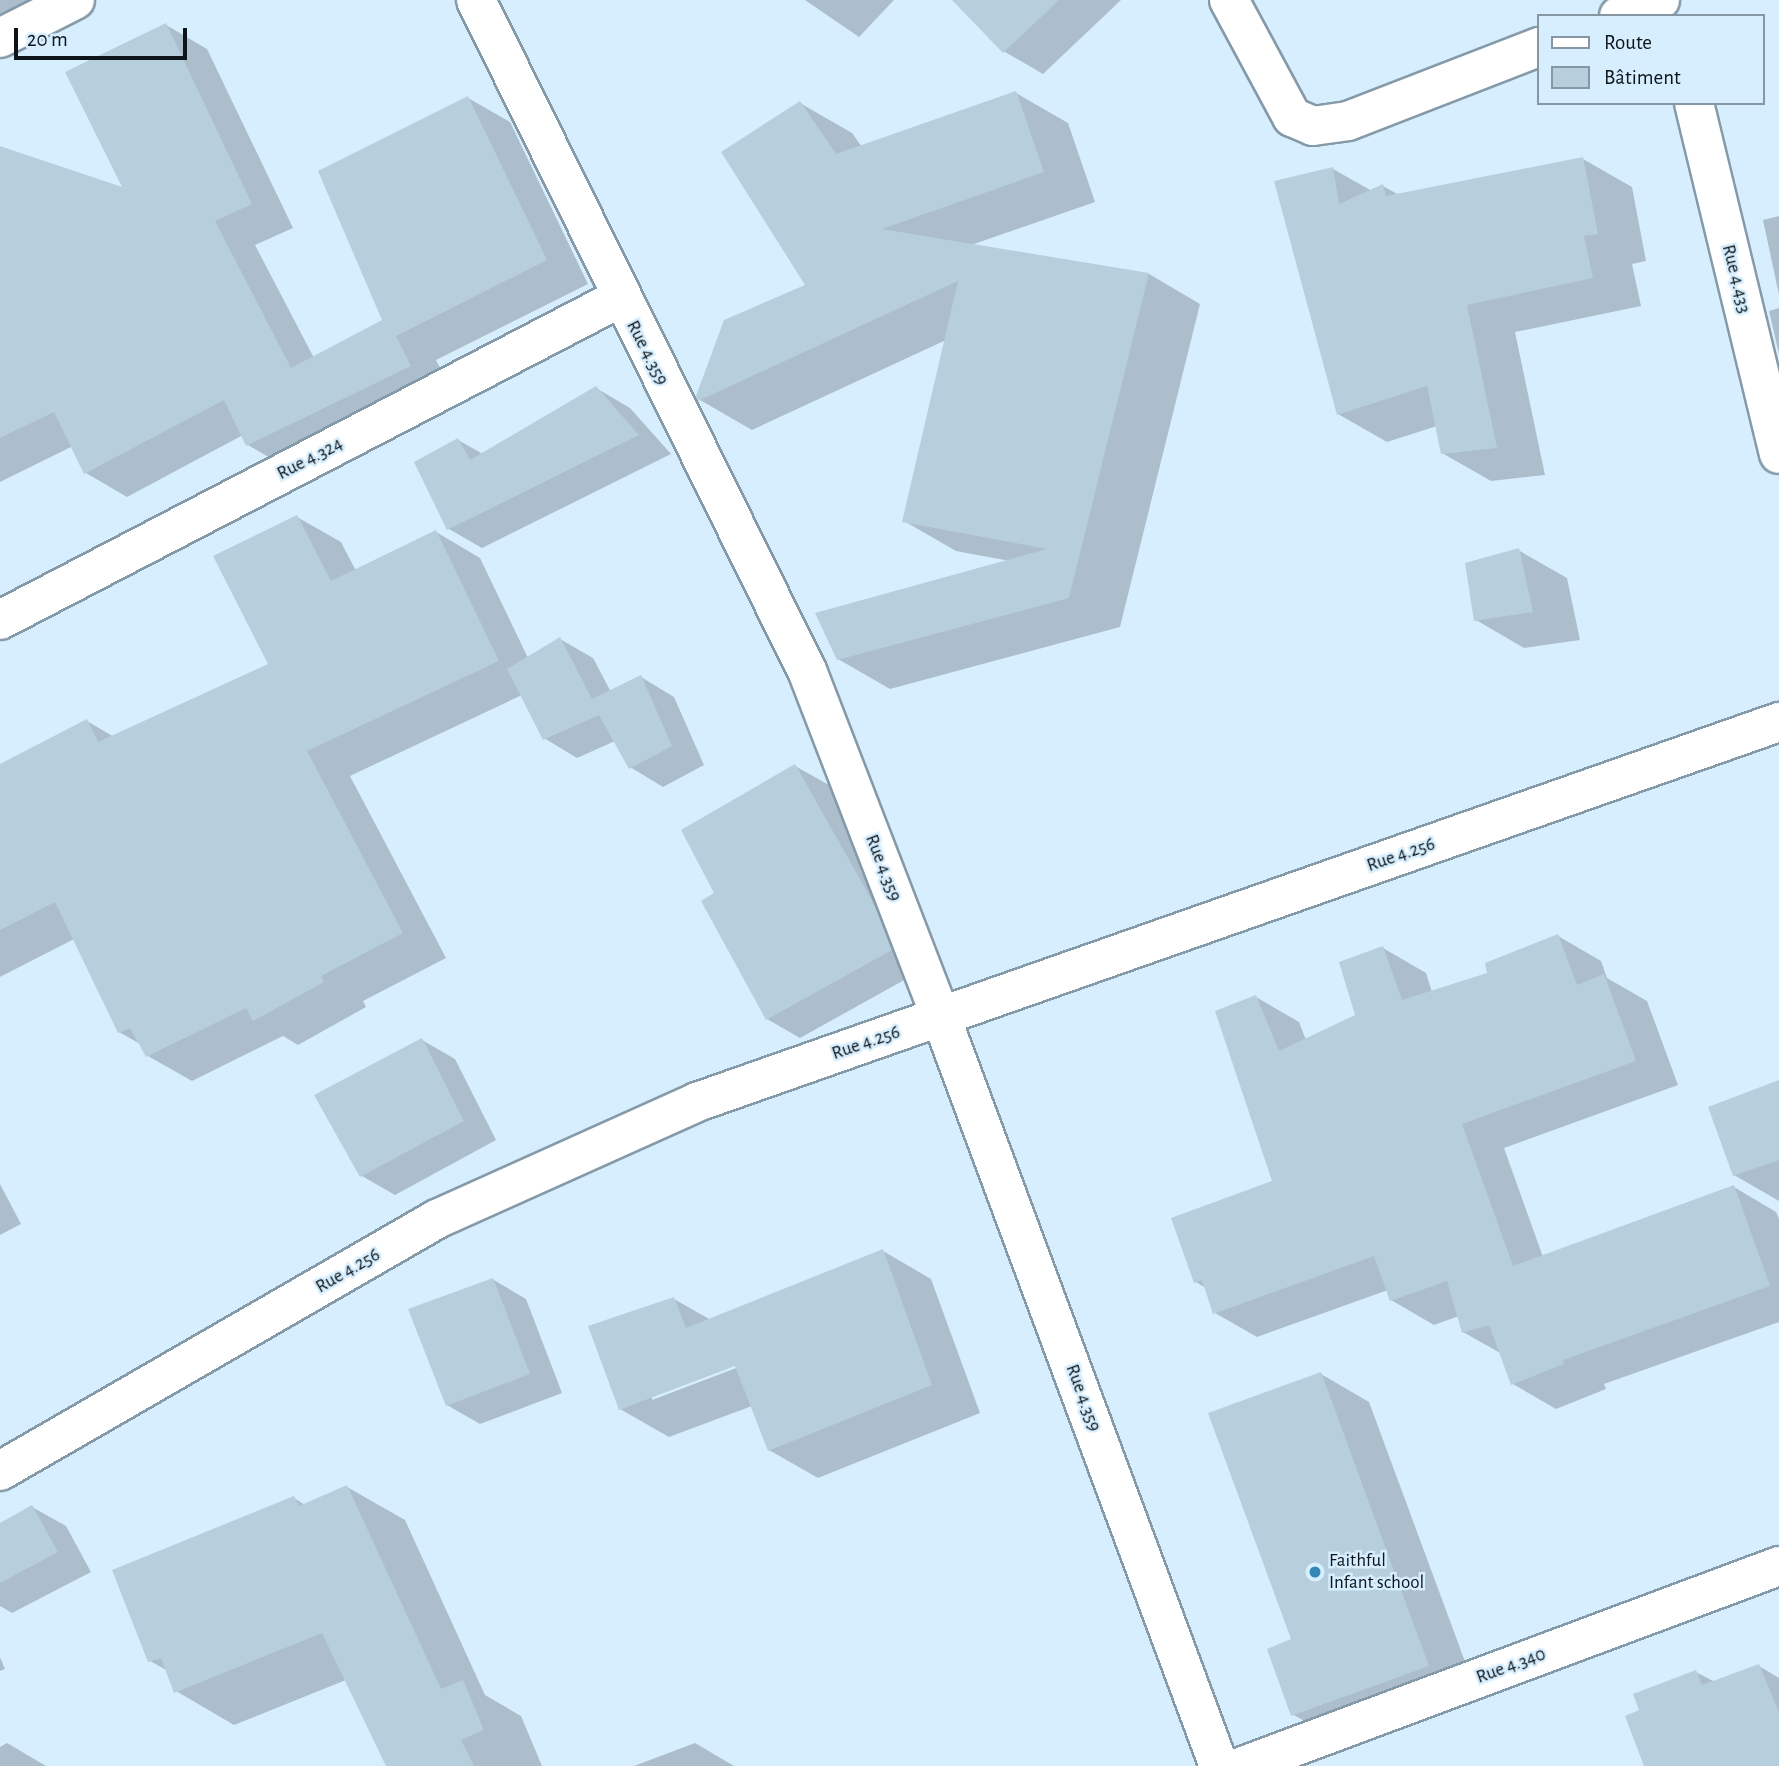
<!DOCTYPE html>
<meta charset="utf-8">
<style>
body{margin:0}
#map{position:relative;width:1779px;height:1766px;overflow:hidden;background:#d7eefe;font-family:"Alegreya Sans",sans-serif}
div>[style]{position:absolute}
.shadow>*{inset:0;background:#0003}
.building>*{inset:0;background:#b7cedd}
.roads{filter:drop-shadow(2px 0 #859aa9) drop-shadow(-2px 0 #859aa9) drop-shadow(0 2px #859aa9) drop-shadow(0 -2px #859aa9)}
.minor>*{height:38px;margin:-19px;padding:0 19px;transform-origin:19px;border-radius:19px;background:#fff}
.dots>*{width:19px;height:19px;translate:-50% -50%;box-sizing:border-box;border:4px solid #d7eefe;border-radius:50%}
span{translate:-50% -50%;white-space:nowrap;text-align:center;line-height:1.15;-webkit-text-stroke:5px #d7eefe;paint-order:stroke}
.street-label{font-size:19px;color:#0d151a}
.poi-label{font-size:19px;color:#0d151a}
.left{translate:0 -50%;text-align:left}
.legend{position:absolute;left:1537px;top:14px;width:228px;height:91px;box-sizing:border-box;background:#d7eefe;border:2px solid #8697a3;margin:0;padding:9px 12px;list-style:none;font-size:21px;color:#0d151a}
.legend li{display:flex;align-items:center;gap:14px;height:35px}
.legend b{width:35px;border:2px solid #8697a3}
.scale{position:absolute;left:14px;top:28px;width:173px;height:32px;box-sizing:border-box;border:4px solid #0d151a;border-top:0;padding-left:9px;font-size:21px;line-height:24px;white-space:nowrap;color:#0d151a;-webkit-text-stroke:5px #d7eefe;paint-order:stroke}
</style>
<div id="map">
<div class="shadow">
<div style="clip-path:polygon(0 0,53px 0,0 33px)"></div>
<div style="clip-path:polygon(805px 0,894px 0,859px 37px)"></div>
<div style="clip-path:polygon(955px 0,1121px 0,1043px 74px,1005px 52px)"></div>
<div style="clip-path:polygon(166px 25px,207px 49px,293px 228px,255px 245px,314px 358px,385px 321px,468px 98px,510px 122px,588px 284px,436px 360px,452px 390px,289px 469px,248px 445px,243px 435px,127px 497px,86px 473px,73px 446px,0 482px,0 157px,125px 190px)"></div>
<div style="clip-path:polygon(1016px 93px,1068px 123px,1095px 202px,971px 245px,1149px 274px,1200px 304px,1120px 627px,890px 689px,838px 659px,1010px 561px,956px 551px,904px 521px,946px 340px,752px 430px,700px 400px,808px 286px,800px 103px,852px 133px,862px 147px)"></div>
<div style="clip-path:polygon(1583px 159px,1632px 187px,1646px 261px,1632px 264px,1641px 306px,1515px 332px,1545px 475px,1491px 481px,1442px 453px,1437px 426px,1387px 442px,1338px 414px,1333px 169px,1372px 191px,1383px 186px,1399px 195px)"></div>
<div style="clip-path:polygon(1779px 216px,1779px 295px,1763px 220px)"></div>
<div style="clip-path:polygon(1779px 308px,1779px 354px,1769px 311px)"></div>
<div style="clip-path:polygon(596px 388px,630px 408px,671px 454px,482px 548px,449px 529px,458px 440px,483px 454px)"></div>
<div style="clip-path:polygon(297px 517px,341px 542px,356px 571px,436px 532px,480px 558px,528px 658px,560px 639px,593px 658px,611px 692px,641px 677px,674px 697px,704px 765px,663px 787px,630px 767px,615px 741px,577px 758px,544px 738px,522px 695px,350px 776px,446px 958px,363px 1001px,366px 1007px,298px 1045px,283px 1036px,192px 1081px,148px 1056px,142px 1045px,119px 1032px,74px 939px,0 977px,0 766px,87px 721px,114px 737px,270px 665px)"></div>
<div style="clip-path:polygon(1518px 550px,1567px 578px,1580px 640px,1524px 648px,1476px 620px)"></div>
<div style="clip-path:polygon(795px 766px,829px 785px,908px 927px,924px 969px,800px 1038px,767px 1019px,716px 894px)"></div>
<div style="clip-path:polygon(1558px 936px,1601px 961px,1607px 978px,1647px 1001px,1678px 1085px,1504px 1148px,1543px 1257px,1734px 1187px,1776px 1212px,1779px 1219px,1779px 1322px,1604px 1384px,1606px 1389px,1556px 1409px,1513px 1384px,1502px 1354px,1463px 1332px,1459px 1316px,1434px 1325px,1391px 1300px,1388px 1290px,1257px 1337px,1215px 1313px,1206px 1288px,1196px 1282px,1274px 1183px,1256px 997px,1299px 1022px,1306px 1040px,1357px 1016px,1383px 948px,1426px 973px,1432px 992px,1490px 974px)"></div>
<div style="clip-path:polygon(422px 1040px,455px 1059px,496px 1140px,395px 1195px,362px 1176px)"></div>
<div style="clip-path:polygon(1779px 1082px,1779px 1201px,1734px 1175px)"></div>
<div style="clip-path:polygon(0 1184px,21px 1224px,0 1235px)"></div>
<div style="clip-path:polygon(evenodd,883px 1251px,931px 1279px,980px 1413px,818px 1478px,769px 1450px,752px 1406px,669px 1437px,620px 1409px,674px 1299px,711px 1320px,883px 1251px,743px 1362px,744px 1365px,652px 1400px,652px 1396px,743px 1362px)"></div>
<div style="clip-path:polygon(492px 1279px,526px 1299px,562px 1393px,480px 1424px,447px 1405px)"></div>
<div style="clip-path:polygon(1321px 1374px,1369px 1402px,1477px 1694px,1341px 1742px,1292px 1714px,1293px 1640px)"></div>
<div style="clip-path:polygon(347px 1487px,405px 1520px,485px 1695px,521px 1716px,542px 1766px,388px 1766px,346px 1680px,234px 1725px,176px 1691px,168px 1671px,150px 1661px,294px 1498px,305px 1505px)"></div>
<div style="clip-path:polygon(32px 1507px,66px 1526px,91px 1572px,12px 1613px,0 1606px,0 1525px)"></div>
<div style="clip-path:polygon(0 1657px,5px 1669px,0 1671px)"></div>
<div style="clip-path:polygon(1759px 1666px,1779px 1678px,1779px 1766px,1646px 1766px,1641px 1711px,1696px 1672px,1715px 1682px)"></div>
<div style="clip-path:polygon(7px 1743px,46px 1766px,0 1766px,0 1747px)"></div>
<div style="clip-path:polygon(695px 1743px,734px 1766px,634px 1766px)"></div>
</div>
<div class="building">
<div style="clip-path:polygon(952px 0,1059px 0,1003px 53px)"></div>
<div style="clip-path:polygon(166px 23px,252px 204px,215px 221px,291px 368px,382px 320px,318px 171px,468px 96px,547px 260px,396px 336px,411px 366px,246px 446px,224px 400px,84px 474px,54px 412px,0 438px,0 146px,122px 187px,65px 72px)"></div>
<div style="clip-path:polygon(1016px 91px,1044px 172px,882px 229px,1149px 273px,1069px 598px,837px 660px,815px 613px,1047px 549px,902px 522px,958px 281px,698px 401px,696px 396px,724px 320px,805px 285px,721px 152px,800px 101px,836px 154px)"></div>
<div style="clip-path:polygon(1583px 157px,1598px 234px,1584px 236px,1593px 278px,1467px 305px,1497px 448px,1441px 454px,1427px 386px,1337px 415px,1274px 181px,1333px 167px,1339px 204px,1383px 184px,1386px 196px)"></div>
<div style="clip-path:polygon(596px 386px,639px 435px,447px 530px,414px 462px,458px 438px,470px 460px)"></div>
<div style="clip-path:polygon(297px 515px,331px 581px,436px 530px,499px 661px,307px 751px,403px 933px,321px 976px,324px 982px,253px 1021px,246px 1008px,146px 1057px,130px 1028px,118px 1033px,55px 902px,0 930px,0 764px,87px 719px,98px 742px,268px 664px,213px 556px)"></div>
<div style="clip-path:polygon(1519px 548px,1533px 612px,1474px 621px,1465px 563px)"></div>
<div style="clip-path:polygon(560px 637px,592px 699px,641px 675px,672px 746px,629px 769px,599px 715px,543px 740px,507px 669px)"></div>
<div style="clip-path:polygon(795px 764px,875px 906px,892px 950px,766px 1020px,701px 901px,714px 893px,681px 830px)"></div>
<div style="clip-path:polygon(1558px 934px,1577px 985px,1604px 974px,1636px 1061px,1462px 1124px,1513px 1266px,1734px 1185px,1770px 1286px,1563px 1360px,1564px 1364px,1511px 1385px,1489px 1325px,1462px 1333px,1447px 1281px,1390px 1301px,1374px 1256px,1213px 1314px,1202px 1280px,1194px 1283px,1171px 1218px,1272px 1181px,1215px 1011px,1256px 995px,1279px 1051px,1355px 1015px,1339px 962px,1383px 946px,1402px 1000px,1487px 973px,1485px 963px)"></div>
<div style="clip-path:polygon(422px 1038px,464px 1121px,360px 1177px,314px 1095px)"></div>
<div style="clip-path:polygon(1779px 1080px,1779px 1160px,1733px 1176px,1708px 1107px)"></div>
<div style="clip-path:polygon(883px 1249px,932px 1385px,768px 1451px,735px 1366px,619px 1410px,588px 1326px,674px 1297px,686px 1328px)"></div>
<div style="clip-path:polygon(493px 1278px,530px 1374px,446px 1406px,408px 1309px)"></div>
<div style="clip-path:polygon(1321px 1372px,1429px 1666px,1291px 1716px,1267px 1649px,1291px 1639px,1208px 1413px)"></div>
<div style="clip-path:polygon(347px 1485px,441px 1689px,463px 1680px,484px 1730px,461px 1740px,474px 1766px,386px 1766px,322px 1633px,174px 1693px,161px 1658px,148px 1662px,112px 1570px,294px 1496px,299px 1506px)"></div>
<div style="clip-path:polygon(32px 1505px,58px 1552px,0 1583px,0 1523px)"></div>
<div style="clip-path:polygon(1759px 1664px,1779px 1713px,1779px 1766px,1644px 1766px,1625px 1716px,1639px 1710px,1633px 1694px,1696px 1670px,1702px 1685px)"></div>
</div>
<div class="roads">
<div class="minor">
<div style="left:476px;top:0;width:750px;rotate:63.74deg"></div>
<div style="left:808px;top:673px;width:369px;rotate:68.9deg"></div>
<div style="left:941px;top:1017px;width:799px;rotate:69.64deg"></div>
<div style="left:1229px;top:0;width:133px;rotate:61.7deg"></div>
<div style="left:1292px;top:117px;width:23px;rotate:23deg"></div>
<div style="left:1313px;top:126px;width:35px;rotate:-8deg"></div>
<div style="left:1348px;top:121px;width:205px;rotate:-21.2deg"></div>
<div style="left:1619px;top:16px;width:44px;rotate:-21.3deg"></div>
<div style="left:0;top:38px;width:84px;rotate:-26.9deg"></div>
<div style="left:1694px;top:103px;width:361px;rotate:76.4deg"></div>
<div style="left:0;top:620px;width:699px;rotate:-27.45deg"></div>
<div style="left:0;top:1471px;width:504px;rotate:-29.97deg"></div>
<div style="left:437px;top:1219px;width:285px;rotate:-24.2deg"></div>
<div style="left:697px;top:1102px;width:1147px;rotate:-19.35deg"></div>
<div style="left:1243px;top:1766px;width:572px;rotate:-20.46deg"></div>
</div>
</div>
<div class="dots">
<div style="left:1315px;top:1572px;background:#3488b8"></div>
</div>
<div class="street-label">
<span style="left:1736px;top:279px;rotate:76deg">Rue 4.433</span>
<span style="left:647px;top:353px;rotate:63deg">Rue 4.359</span>
<span style="left:310px;top:459px;rotate:-27deg">Rue 4.324</span>
<span style="left:1401px;top:855px;rotate:-19deg">Rue 4.256</span>
<span style="left:883px;top:868px;rotate:69deg">Rue 4.359</span>
<span style="left:866px;top:1043px;rotate:-19deg">Rue 4.256</span>
<span style="left:348px;top:1271px;rotate:-30deg">Rue 4.256</span>
<span style="left:1083px;top:1398px;rotate:70deg">Rue 4.359</span>
<span style="left:1511px;top:1666px;rotate:-20deg">Rue 4.340</span>
</div>
<div class="poi-label">
<span class="left" style="left:1329px;top:1572px">Faithful<br>Infant school</span>
</div>
<ul class="legend">
<li><b style="height:9px;background:#fff"></b>Route</li>
<li><b style="height:19px;background:#b7cedd"></b>Bâtiment</li>
</ul>
<div class="scale">20 m</div>
</div>
